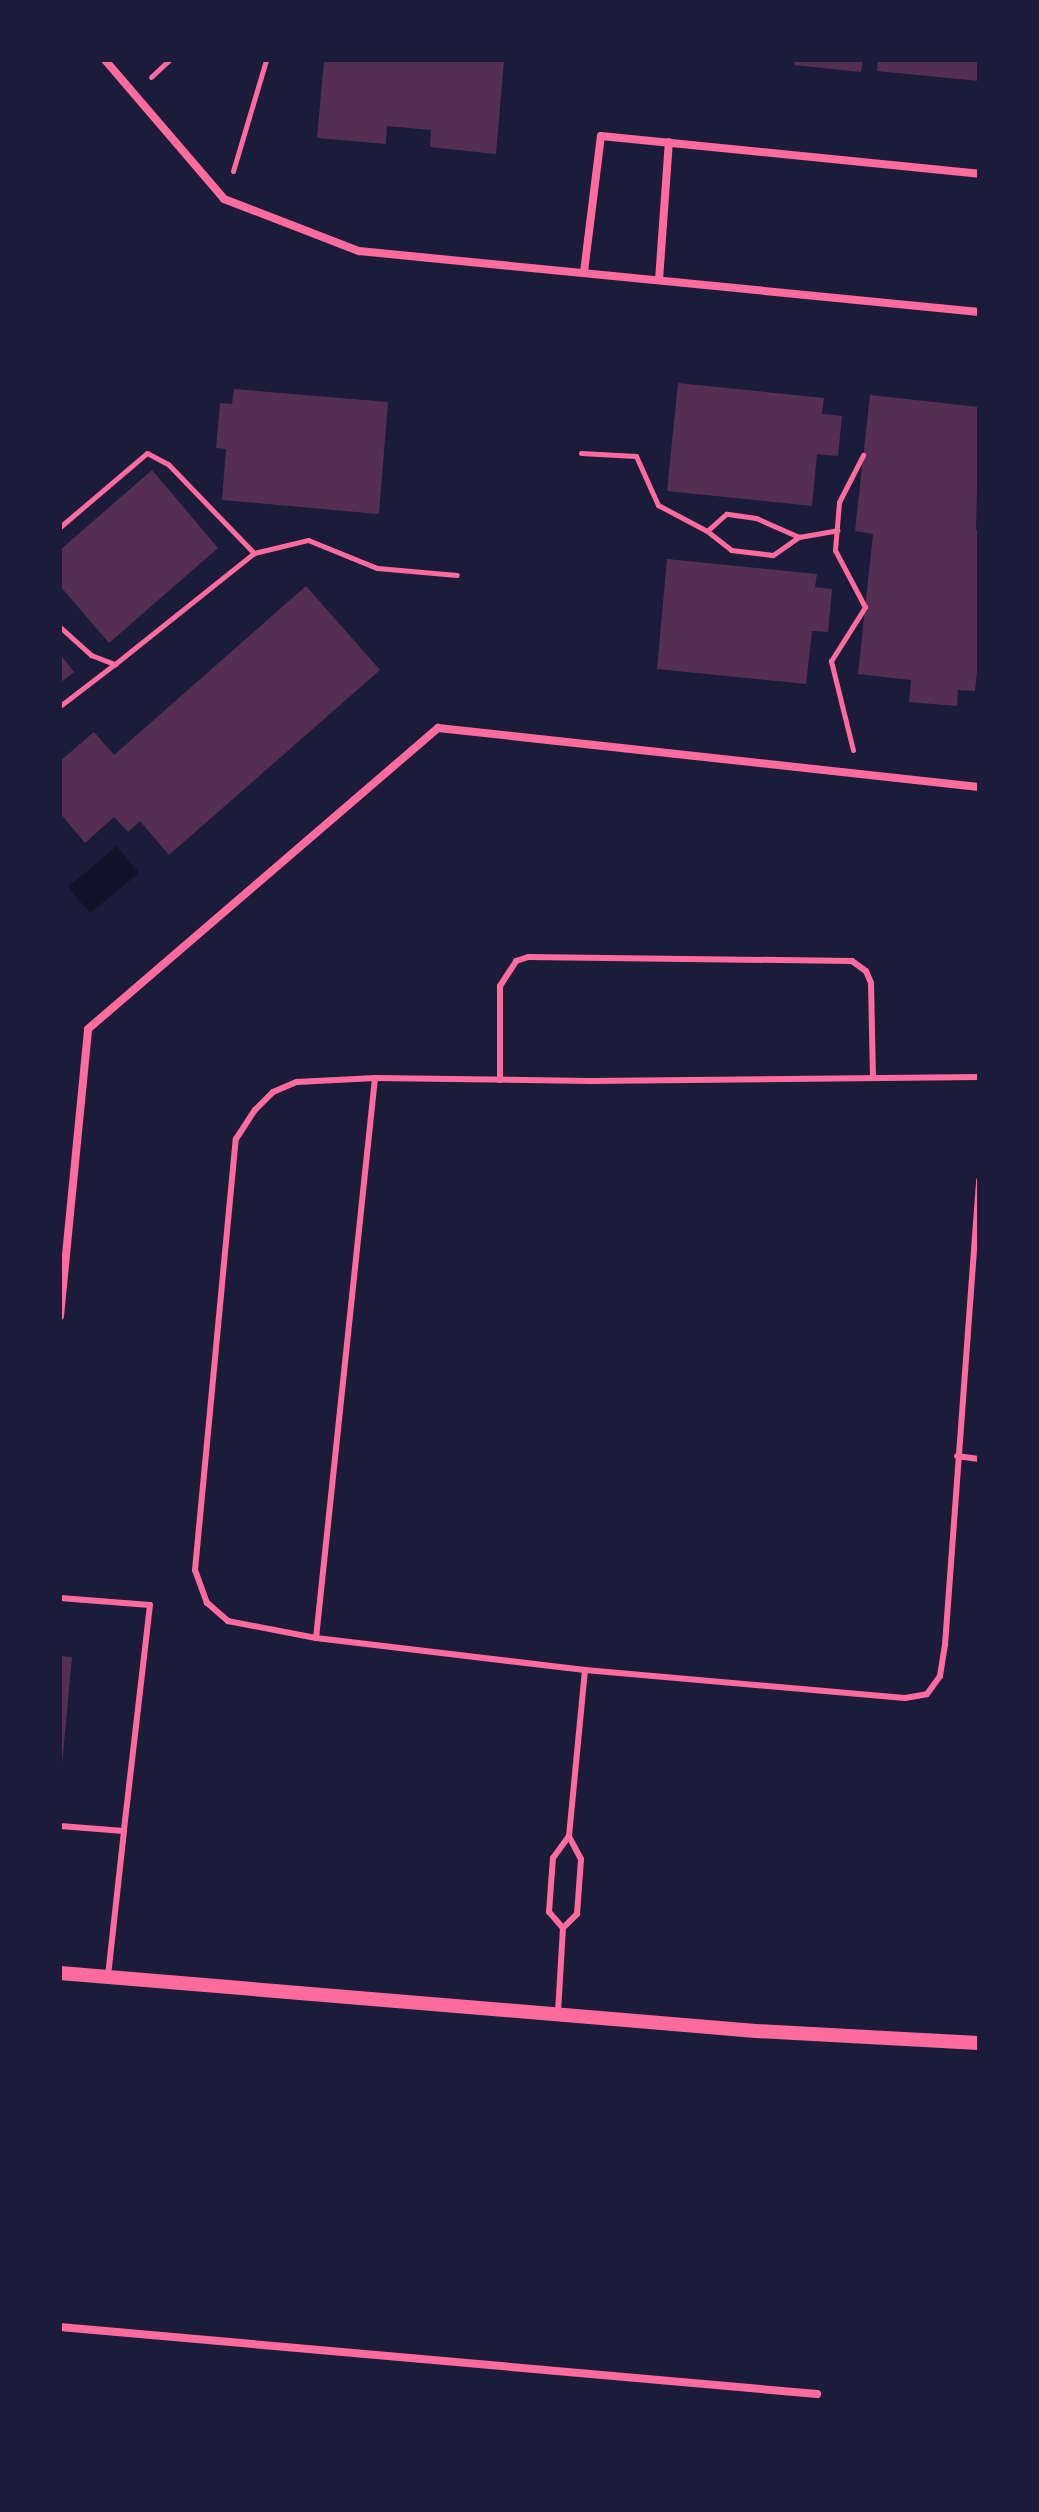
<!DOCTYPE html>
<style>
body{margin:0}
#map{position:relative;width:1039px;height:2512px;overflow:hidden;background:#1b1b3a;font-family:Jost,sans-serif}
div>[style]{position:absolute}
.water>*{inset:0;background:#12122b}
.building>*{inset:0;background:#542f53}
.path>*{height:5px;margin:-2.5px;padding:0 2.5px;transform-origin:2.5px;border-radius:2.5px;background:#ff6b9d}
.service>*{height:6px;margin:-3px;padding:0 3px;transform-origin:3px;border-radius:3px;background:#ff6b9d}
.minor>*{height:8px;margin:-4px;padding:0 4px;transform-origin:4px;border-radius:4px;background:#ff6b9d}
.tertiary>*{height:14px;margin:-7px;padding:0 7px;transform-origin:7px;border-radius:7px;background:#ff6b9d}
span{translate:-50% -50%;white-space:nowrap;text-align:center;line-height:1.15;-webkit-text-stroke:8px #1b1b3a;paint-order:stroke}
.frame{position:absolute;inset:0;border:62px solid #1b1b3a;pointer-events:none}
</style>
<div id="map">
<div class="water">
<div style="clip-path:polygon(117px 846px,139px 873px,90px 913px,68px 887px)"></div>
</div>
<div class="building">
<div style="clip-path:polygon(324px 60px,504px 60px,496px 154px,430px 147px,431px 130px,387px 126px,386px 144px,317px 138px)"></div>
<div style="clip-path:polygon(795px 60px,863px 60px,861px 72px,794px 65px)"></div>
<div style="clip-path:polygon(878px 60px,979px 60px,979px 81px,877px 71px)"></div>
<div style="clip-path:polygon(678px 383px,824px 398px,822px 414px,842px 416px,838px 456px,817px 454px,812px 506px,667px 491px)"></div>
<div style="clip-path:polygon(234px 389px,388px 402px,379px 514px,222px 500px,226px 449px,216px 448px,220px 403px,232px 404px)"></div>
<div style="clip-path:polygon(870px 395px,979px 407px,976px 530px,979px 530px,979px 652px,975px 691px,958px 690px,957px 706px,909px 702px,911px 680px,858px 674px,873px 534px,855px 531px)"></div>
<div style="clip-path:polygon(152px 470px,218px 548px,109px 643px,60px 586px,60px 550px)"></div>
<div style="clip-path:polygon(667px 559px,817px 574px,815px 587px,832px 589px,828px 632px,812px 631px,806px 684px,657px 669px)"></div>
<div style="clip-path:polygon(306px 586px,380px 670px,169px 855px,140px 821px,128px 832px,114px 817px,85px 843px,60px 813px,60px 761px,94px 732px,114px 755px)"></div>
<div style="clip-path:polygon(60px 654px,74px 672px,60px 683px)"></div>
<div style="clip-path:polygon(60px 1656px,72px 1657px,62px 1765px,60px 1764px)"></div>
</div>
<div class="path">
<div style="left:151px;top:77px;width:25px;rotate:-43deg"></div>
<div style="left:233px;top:171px;width:116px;rotate:-73.4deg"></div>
<div style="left:581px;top:453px;width:55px;rotate:3.1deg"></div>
<div style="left:636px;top:456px;width:54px;rotate:65.8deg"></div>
<div style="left:658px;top:505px;width:55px;rotate:28deg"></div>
<div style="left:60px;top:527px;width:114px;rotate:-40.4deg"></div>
<div style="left:147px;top:453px;width:24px;rotate:28deg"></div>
<div style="left:168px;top:464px;width:124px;rotate:46deg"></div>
<div style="left:799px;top:537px;width:47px;rotate:-156.2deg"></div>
<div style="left:756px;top:518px;width:30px;rotate:-172deg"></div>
<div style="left:726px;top:514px;width:25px;rotate:138deg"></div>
<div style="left:707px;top:531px;width:31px;rotate:38deg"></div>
<div style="left:731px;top:550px;width:42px;rotate:6.8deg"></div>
<div style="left:773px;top:555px;width:32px;rotate:-35deg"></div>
<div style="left:799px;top:537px;width:39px;rotate:-10deg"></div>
<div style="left:60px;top:627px;width:42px;rotate:42.1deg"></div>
<div style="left:91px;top:655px;width:26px;rotate:21deg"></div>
<div style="left:115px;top:664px;width:178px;rotate:-38.6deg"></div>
<div style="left:254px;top:553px;width:56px;rotate:-13.5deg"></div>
<div style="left:308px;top:540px;width:74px;rotate:22.1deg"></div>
<div style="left:377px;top:568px;width:80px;rotate:5deg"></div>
<div style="left:60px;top:706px;width:69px;rotate:-37.4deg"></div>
<div style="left:853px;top:750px;width:92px;rotate:-103.9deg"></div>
<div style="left:831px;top:661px;width:64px;rotate:-57.8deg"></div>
<div style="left:865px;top:607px;width:64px;rotate:-117.8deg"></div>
<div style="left:835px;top:550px;width:48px;rotate:-85.2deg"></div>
<div style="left:839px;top:502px;width:53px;rotate:-62.9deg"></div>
</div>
<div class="service">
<div style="left:979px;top:1077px;width:388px;rotate:179.4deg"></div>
<div style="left:591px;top:1081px;width:216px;rotate:-179.2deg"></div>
<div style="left:375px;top:1078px;width:563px;rotate:96.01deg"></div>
<div style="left:316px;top:1638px;width:271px;rotate:6.8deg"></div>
<div style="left:585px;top:1670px;width:321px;rotate:5deg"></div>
<div style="left:905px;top:1698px;width:22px;rotate:-10deg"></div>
<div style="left:927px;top:1694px;width:22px;rotate:-54deg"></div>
<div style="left:940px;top:1676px;width:31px;rotate:-81deg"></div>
<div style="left:945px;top:1645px;width:466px;rotate:-85.8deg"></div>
<div style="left:500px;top:1080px;width:94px;rotate:-90deg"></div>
<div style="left:500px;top:986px;width:30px;rotate:-57deg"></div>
<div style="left:516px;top:961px;width:13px;rotate:-18deg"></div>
<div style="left:528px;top:957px;width:324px;rotate:0.7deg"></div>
<div style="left:852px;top:961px;width:17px;rotate:36deg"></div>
<div style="left:866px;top:971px;width:13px;rotate:67deg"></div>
<div style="left:871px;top:983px;width:94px;rotate:88.8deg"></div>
<div style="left:957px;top:1456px;width:22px;rotate:8deg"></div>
<div style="left:60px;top:1598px;width:90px;rotate:4.4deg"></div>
<div style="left:150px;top:1605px;width:227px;rotate:96.6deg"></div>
<div style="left:316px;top:1638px;width:90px;rotate:-169.1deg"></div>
<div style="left:228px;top:1621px;width:28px;rotate:-139deg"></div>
<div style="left:207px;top:1603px;width:35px;rotate:-110deg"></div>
<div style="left:195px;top:1570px;width:433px;rotate:-84.6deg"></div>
<div style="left:236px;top:1139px;width:35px;rotate:-57deg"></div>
<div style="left:255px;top:1110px;width:25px;rotate:-45deg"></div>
<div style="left:273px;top:1092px;width:26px;rotate:-23deg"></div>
<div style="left:297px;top:1082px;width:78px;rotate:-2.9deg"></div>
<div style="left:60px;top:1826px;width:64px;rotate:4.5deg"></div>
<div style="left:124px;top:1831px;width:147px;rotate:96.3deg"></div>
<div style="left:563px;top:1928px;width:21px;rotate:-131deg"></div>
<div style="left:549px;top:1912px;width:54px;rotate:-85.8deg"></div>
<div style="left:553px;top:1858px;width:27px;rotate:-54deg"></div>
<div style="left:569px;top:1836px;width:167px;rotate:-84.5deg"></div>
<div style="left:558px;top:2012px;width:84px;rotate:-86.6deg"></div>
<div style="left:563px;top:1928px;width:20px;rotate:-45deg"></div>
<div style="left:577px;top:1914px;width:55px;rotate:-85.8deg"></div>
<div style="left:581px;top:1859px;width:26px;rotate:-118deg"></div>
</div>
<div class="minor">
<div style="left:105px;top:60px;width:183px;rotate:49.4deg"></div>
<div style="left:224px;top:199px;width:145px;rotate:21.1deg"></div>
<div style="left:359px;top:251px;width:623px;rotate:5.62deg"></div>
<div style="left:584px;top:272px;width:137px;rotate:-82.9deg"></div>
<div style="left:601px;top:136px;width:380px;rotate:5.7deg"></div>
<div style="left:659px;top:280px;width:138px;rotate:-85.9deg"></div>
<div style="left:60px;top:1316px;width:288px;rotate:-84.4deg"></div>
<div style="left:88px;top:1029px;width:462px;rotate:-40.7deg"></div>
<div style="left:438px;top:728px;width:544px;rotate:6.22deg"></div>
<div style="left:60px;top:2327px;width:760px;rotate:5.06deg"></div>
</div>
<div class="tertiary">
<div style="left:60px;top:1973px;width:698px;rotate:4.76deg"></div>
<div style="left:756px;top:2031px;width:223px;rotate:3.1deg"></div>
</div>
<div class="frame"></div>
</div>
